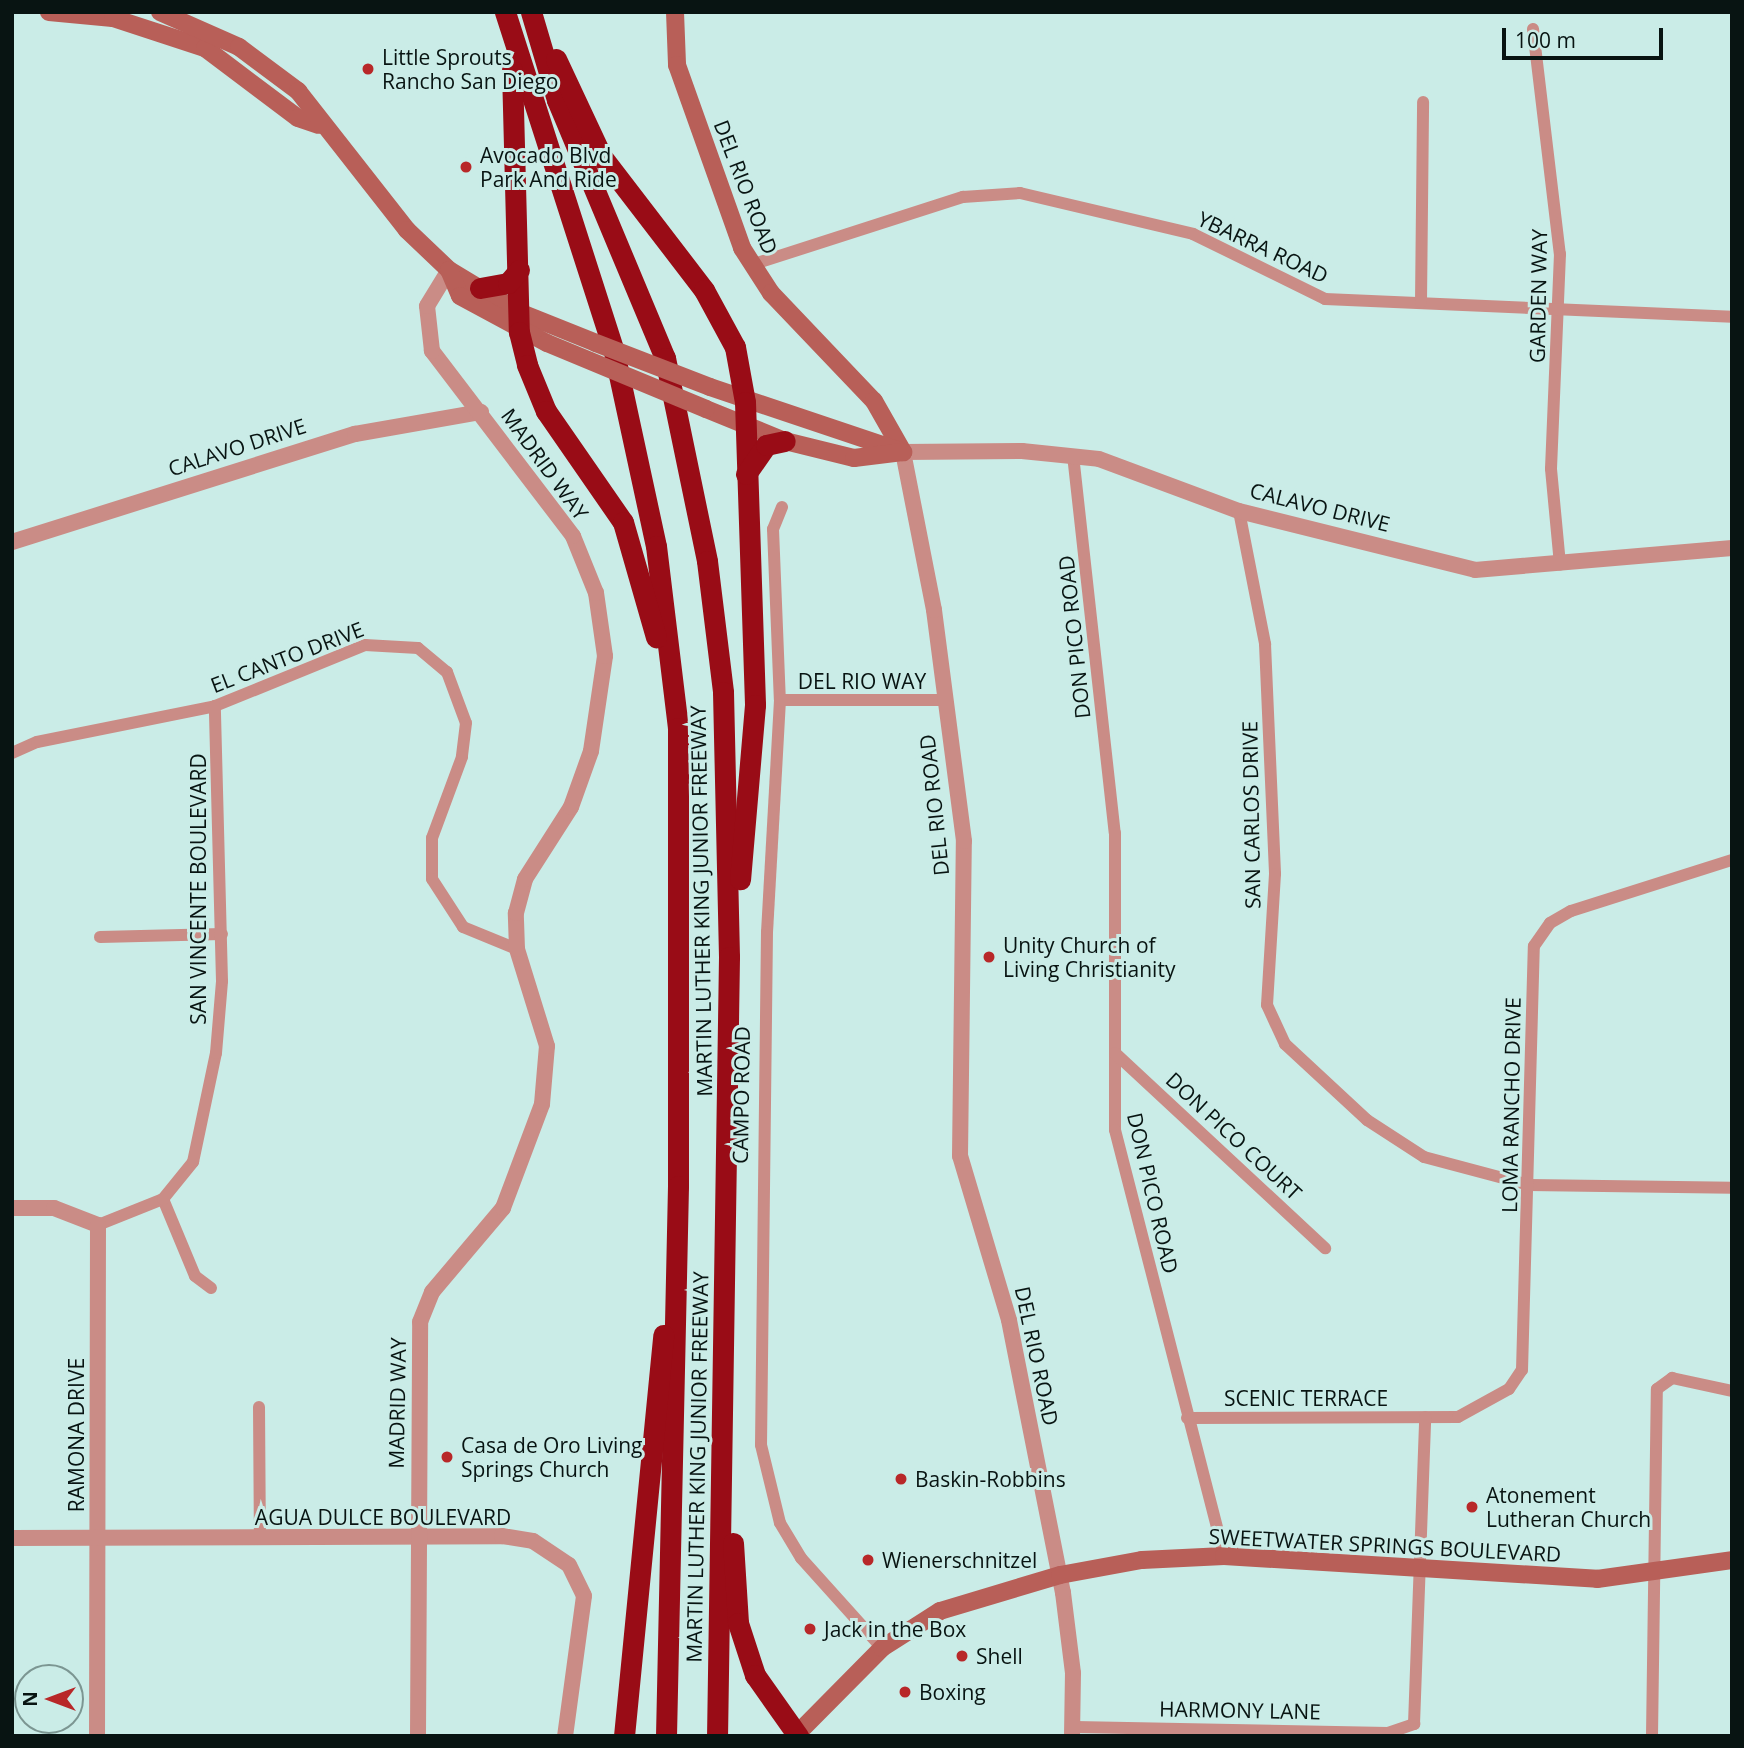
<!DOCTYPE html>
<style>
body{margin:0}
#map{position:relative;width:1744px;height:1748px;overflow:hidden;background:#caece7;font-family:"Open Sans",sans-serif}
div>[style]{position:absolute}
.minor>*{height:12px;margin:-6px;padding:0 6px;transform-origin:6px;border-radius:6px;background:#ca8c86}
.tertiary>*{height:16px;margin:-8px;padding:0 8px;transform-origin:8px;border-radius:8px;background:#ca8c86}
.secondary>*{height:18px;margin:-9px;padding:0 9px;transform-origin:9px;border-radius:9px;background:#b85f58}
.motorway>*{height:21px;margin:-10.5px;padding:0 10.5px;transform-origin:10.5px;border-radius:10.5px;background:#990c16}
.secondary-bridge>*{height:18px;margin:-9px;padding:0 9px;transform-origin:9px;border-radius:9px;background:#b85f58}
.dots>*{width:19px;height:19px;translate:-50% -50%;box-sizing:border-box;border:4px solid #caece7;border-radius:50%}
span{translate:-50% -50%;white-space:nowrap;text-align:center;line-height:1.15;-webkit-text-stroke:6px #caece7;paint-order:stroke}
.poi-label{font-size:21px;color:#081412}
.left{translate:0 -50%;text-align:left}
.street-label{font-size:21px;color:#081412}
.frame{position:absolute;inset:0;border:14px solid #081412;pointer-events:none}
.north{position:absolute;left:14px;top:1664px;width:70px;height:70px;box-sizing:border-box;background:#caece7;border:2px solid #7c9692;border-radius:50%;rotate:270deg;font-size:19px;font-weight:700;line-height:28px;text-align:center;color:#081412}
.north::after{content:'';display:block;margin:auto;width:24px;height:32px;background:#b82829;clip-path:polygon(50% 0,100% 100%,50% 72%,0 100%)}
.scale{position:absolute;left:1502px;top:28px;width:161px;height:32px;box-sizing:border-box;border:4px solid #081412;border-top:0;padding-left:9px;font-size:21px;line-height:24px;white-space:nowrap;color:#081412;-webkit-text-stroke:5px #caece7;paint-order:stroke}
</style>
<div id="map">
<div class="minor">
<div style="left:1533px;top:29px;width:227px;rotate:83.2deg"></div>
<div style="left:1560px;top:254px;width:215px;rotate:92.4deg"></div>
<div style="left:1551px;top:469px;width:96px;rotate:84.6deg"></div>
<div style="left:751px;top:265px;width:223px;rotate:-17.8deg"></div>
<div style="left:963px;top:197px;width:57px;rotate:-4deg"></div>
<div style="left:1020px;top:193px;width:178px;rotate:13.3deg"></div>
<div style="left:1193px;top:234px;width:147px;rotate:26.2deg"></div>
<div style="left:1325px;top:299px;width:407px;rotate:2.5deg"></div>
<div style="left:1421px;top:302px;width:200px;rotate:-89.4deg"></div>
<div style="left:1073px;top:455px;width:380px;rotate:83.7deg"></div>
<div style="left:1115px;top:833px;width:297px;rotate:90deg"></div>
<div style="left:1115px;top:1130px;width:440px;rotate:75.6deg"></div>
<div style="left:782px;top:507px;width:24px;rotate:112deg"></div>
<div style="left:773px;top:529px;width:171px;rotate:87.7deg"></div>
<div style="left:780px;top:700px;width:232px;rotate:93.2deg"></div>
<div style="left:767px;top:932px;width:513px;rotate:90.67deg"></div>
<div style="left:761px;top:1445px;width:80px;rotate:76.3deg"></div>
<div style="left:780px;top:1523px;width:41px;rotate:59deg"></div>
<div style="left:801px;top:1558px;width:121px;rotate:48deg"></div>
<div style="left:1239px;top:511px;width:136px;rotate:78.9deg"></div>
<div style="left:1265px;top:644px;width:230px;rotate:87.5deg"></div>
<div style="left:1275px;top:874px;width:131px;rotate:93.5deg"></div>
<div style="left:1267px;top:1005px;width:43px;rotate:65.2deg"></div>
<div style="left:1285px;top:1044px;width:112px;rotate:42.8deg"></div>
<div style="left:1367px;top:1120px;width:68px;rotate:33deg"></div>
<div style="left:1424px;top:1157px;width:109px;rotate:14.9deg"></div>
<div style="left:1529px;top:1185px;width:203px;rotate:0.8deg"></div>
<div style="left:780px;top:700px;width:165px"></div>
<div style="left:12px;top:753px;width:27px;rotate:-24deg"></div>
<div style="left:37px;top:742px;width:182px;rotate:-11.4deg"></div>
<div style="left:215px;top:706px;width:162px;rotate:-22.1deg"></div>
<div style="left:365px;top:645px;width:53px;rotate:3.2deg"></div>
<div style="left:418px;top:648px;width:38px;rotate:40deg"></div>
<div style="left:447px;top:672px;width:54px;rotate:69.6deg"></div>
<div style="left:466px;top:723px;width:34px;rotate:97deg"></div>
<div style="left:462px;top:757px;width:86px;rotate:110.3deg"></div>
<div style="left:432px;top:838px;width:41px;rotate:90deg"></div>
<div style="left:432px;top:879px;width:57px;rotate:57.1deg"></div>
<div style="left:463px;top:927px;width:58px;rotate:22.2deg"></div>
<div style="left:100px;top:937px;width:122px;rotate:-1.4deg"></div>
<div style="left:1115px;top:1053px;width:287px;rotate:42.9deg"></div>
<div style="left:163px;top:1199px;width:83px;rotate:67.4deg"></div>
<div style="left:195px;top:1276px;width:20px;rotate:37deg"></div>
<div style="left:98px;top:1225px;width:70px;rotate:-21.8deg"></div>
<div style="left:163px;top:1199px;width:48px;rotate:-51deg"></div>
<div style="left:193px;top:1162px;width:111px;rotate:-78.1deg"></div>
<div style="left:216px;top:1053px;width:72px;rotate:-85.2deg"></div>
<div style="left:222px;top:981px;width:275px;rotate:-91.5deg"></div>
<div style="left:259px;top:1407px;width:132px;rotate:89.6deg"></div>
<div style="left:1187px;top:1418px;width:271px;rotate:-0.2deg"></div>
<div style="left:1458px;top:1417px;width:58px;rotate:-28.8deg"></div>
<div style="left:1509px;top:1389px;width:23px;rotate:-56deg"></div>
<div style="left:1522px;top:1370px;width:424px;rotate:-88.4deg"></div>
<div style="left:1534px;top:946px;width:28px;rotate:-55deg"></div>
<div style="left:1550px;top:923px;width:24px;rotate:-30deg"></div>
<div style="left:1571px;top:911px;width:169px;rotate:-17.6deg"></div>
<div style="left:1075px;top:1727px;width:313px;rotate:1.1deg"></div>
<div style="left:1388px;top:1733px;width:28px;rotate:-19deg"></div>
<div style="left:1414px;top:1724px;width:307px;rotate:-87.9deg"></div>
<div style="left:1652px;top:1736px;width:347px;rotate:-89.2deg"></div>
<div style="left:1657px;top:1389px;width:19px;rotate:-36deg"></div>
<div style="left:1672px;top:1378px;width:61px;rotate:12.2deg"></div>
</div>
<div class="tertiary">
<div style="left:12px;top:542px;width:360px;rotate:-17.5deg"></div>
<div style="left:355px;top:434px;width:128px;rotate:-9.9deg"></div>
<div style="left:12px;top:1208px;width:42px"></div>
<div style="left:54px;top:1208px;width:47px;rotate:21.1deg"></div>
<div style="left:98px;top:1225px;width:511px;rotate:90.11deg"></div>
<div style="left:12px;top:1538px;width:490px;rotate:-0.2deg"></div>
<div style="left:502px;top:1536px;width:31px;rotate:9deg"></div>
<div style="left:533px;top:1541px;width:43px;rotate:33.7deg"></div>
<div style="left:569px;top:1565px;width:34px;rotate:64deg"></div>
<div style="left:584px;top:1596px;width:141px;rotate:97.7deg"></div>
<div style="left:418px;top:1736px;width:414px;rotate:-89.7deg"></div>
<div style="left:420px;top:1322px;width:32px;rotate:-68deg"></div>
<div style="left:432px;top:1292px;width:110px;rotate:-49.8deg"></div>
<div style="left:503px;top:1208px;width:111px;rotate:-69.4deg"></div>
<div style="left:542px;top:1104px;width:58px;rotate:-85.1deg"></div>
<div style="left:547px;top:1046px;width:102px;rotate:-107.2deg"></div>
<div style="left:517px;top:949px;width:36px;rotate:-92deg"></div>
<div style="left:516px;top:913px;width:35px;rotate:-75deg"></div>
<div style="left:525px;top:879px;width:85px;rotate:-57.4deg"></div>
<div style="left:571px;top:807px;width:59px;rotate:-70.3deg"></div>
<div style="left:591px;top:751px;width:96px;rotate:-81.6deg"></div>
<div style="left:605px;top:656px;width:64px;rotate:-98.1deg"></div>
<div style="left:596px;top:593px;width:61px;rotate:-112deg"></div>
<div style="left:573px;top:536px;width:233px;rotate:-127.3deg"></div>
<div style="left:432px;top:351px;width:45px;rotate:-96.3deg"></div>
<div style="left:427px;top:306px;width:42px;rotate:-58.6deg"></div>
<div style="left:1072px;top:1736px;width:63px;rotate:-89.1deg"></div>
<div style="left:1073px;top:1673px;width:81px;rotate:-97.1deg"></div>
<div style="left:1063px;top:1593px;width:278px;rotate:-101.2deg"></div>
<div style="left:1009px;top:1320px;width:171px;rotate:-106.6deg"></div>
<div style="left:960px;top:1156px;width:315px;rotate:-89.3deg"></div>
<div style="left:964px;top:841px;width:233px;rotate:-97.4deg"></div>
<div style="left:934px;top:610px;width:161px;rotate:-101.1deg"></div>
<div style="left:903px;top:452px;width:119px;rotate:-0.5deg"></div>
<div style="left:1022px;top:451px;width:77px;rotate:5.9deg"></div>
<div style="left:1099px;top:459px;width:149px;rotate:20.4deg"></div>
<div style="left:1239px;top:511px;width:243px;rotate:14deg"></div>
<div style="left:1475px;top:570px;width:258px;rotate:-4.9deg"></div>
</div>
<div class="secondary">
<div style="left:49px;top:12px;width:64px;rotate:5.4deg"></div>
<div style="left:113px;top:18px;width:97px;rotate:18.1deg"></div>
<div style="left:205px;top:48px;width:116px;rotate:37deg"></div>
<div style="left:298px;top:118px;width:21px;rotate:19deg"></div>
<div style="left:160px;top:12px;width:86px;rotate:23.9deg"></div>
<div style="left:239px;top:47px;width:74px;rotate:36.7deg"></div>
<div style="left:298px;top:91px;width:177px;rotate:51.9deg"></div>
<div style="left:407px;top:230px;width:58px;rotate:43.6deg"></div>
<div style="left:449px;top:270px;width:82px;rotate:31deg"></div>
<div style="left:519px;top:312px;width:83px;rotate:21.9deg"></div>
<div style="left:675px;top:12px;width:53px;rotate:87.8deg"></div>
<div style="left:677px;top:65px;width:194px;rotate:70.4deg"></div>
<div style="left:742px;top:248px;width:54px;rotate:57.2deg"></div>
<div style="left:771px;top:293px;width:149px;rotate:46.4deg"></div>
<div style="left:874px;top:401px;width:59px;rotate:60.4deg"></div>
<div style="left:449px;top:270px;width:28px;rotate:67deg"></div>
<div style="left:460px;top:296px;width:99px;rotate:28.4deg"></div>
<div style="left:710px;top:387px;width:204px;rotate:18.6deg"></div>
<div style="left:706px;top:409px;width:85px;rotate:22.1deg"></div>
<div style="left:785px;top:441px;width:71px;rotate:13.8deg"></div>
<div style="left:854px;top:458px;width:49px;rotate:-7deg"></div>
<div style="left:795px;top:1736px;width:124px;rotate:-45.3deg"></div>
<div style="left:882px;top:1648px;width:69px;rotate:-32.5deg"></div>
<div style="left:940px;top:1611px;width:125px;rotate:-16.7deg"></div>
<div style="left:1060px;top:1575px;width:83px;rotate:-10.4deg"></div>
<div style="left:1142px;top:1560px;width:82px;rotate:-2.8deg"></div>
<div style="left:1224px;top:1556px;width:374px;rotate:3.5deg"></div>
<div style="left:1597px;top:1579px;width:136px;rotate:-8deg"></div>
</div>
<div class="motorway">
<div style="left:505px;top:12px;width:357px;rotate:72.2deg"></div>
<div style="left:614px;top:352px;width:198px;rotate:77.8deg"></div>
<div style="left:656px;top:546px;width:183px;rotate:83.1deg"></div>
<div style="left:678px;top:728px;width:458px;rotate:90deg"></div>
<div style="left:678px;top:1186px;width:550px;rotate:91.25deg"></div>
<div style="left:531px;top:12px;width:92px;rotate:73.5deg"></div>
<div style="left:557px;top:100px;width:280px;rotate:67.3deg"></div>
<div style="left:665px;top:358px;width:207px;rotate:78.3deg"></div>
<div style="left:707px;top:561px;width:132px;rotate:83deg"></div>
<div style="left:723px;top:692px;width:265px;rotate:88.7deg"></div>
<div style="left:729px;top:957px;width:779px;rotate:90.88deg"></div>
<div style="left:556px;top:59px;width:108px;rotate:64.9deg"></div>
<div style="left:602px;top:157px;width:168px;rotate:52.5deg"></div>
<div style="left:704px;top:290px;width:65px;rotate:61.5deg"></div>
<div style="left:735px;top:347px;width:56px;rotate:79.7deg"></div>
<div style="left:745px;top:402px;width:303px;rotate:88.1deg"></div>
<div style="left:755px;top:705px;width:175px;rotate:94.9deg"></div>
<div style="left:512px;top:70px;width:262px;rotate:88.5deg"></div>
<div style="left:519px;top:332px;width:34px;rotate:76deg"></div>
<div style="left:527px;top:365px;width:50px;rotate:67.6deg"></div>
<div style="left:546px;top:411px;width:135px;rotate:55.3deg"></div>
<div style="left:623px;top:522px;width:120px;rotate:74deg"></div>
<div style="left:480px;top:288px;width:28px;rotate:-10deg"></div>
<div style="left:508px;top:283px;width:17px;rotate:-50deg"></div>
<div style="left:746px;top:474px;width:35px;rotate:-55deg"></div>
<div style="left:766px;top:445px;width:19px;rotate:-12deg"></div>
<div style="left:733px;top:1543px;width:80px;rotate:86.4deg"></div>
<div style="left:738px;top:1623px;width:55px;rotate:71.9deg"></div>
<div style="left:755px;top:1675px;width:75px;rotate:54.8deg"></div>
<div style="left:624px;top:1736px;width:403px;rotate:-84.4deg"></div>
</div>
<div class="secondary-bridge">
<div style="left:547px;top:343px;width:172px;rotate:22.5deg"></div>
<div style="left:596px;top:343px;width:122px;rotate:21.1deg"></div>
</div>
<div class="dots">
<div style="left:368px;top:69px;background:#b82829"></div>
<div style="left:466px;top:167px;background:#b82829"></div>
<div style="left:989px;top:957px;background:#b82829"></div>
<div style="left:447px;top:1457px;background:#b82829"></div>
<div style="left:901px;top:1479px;background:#b82829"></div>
<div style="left:1472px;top:1507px;background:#b82829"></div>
<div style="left:868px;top:1560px;background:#b82829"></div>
<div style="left:810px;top:1629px;background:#b82829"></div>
<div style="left:962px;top:1656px;background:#b82829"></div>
<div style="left:905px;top:1692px;background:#b82829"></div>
</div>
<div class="poi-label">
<span class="left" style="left:382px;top:69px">Little Sprouts<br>Rancho San Diego</span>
<span class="left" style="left:480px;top:167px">Avocado Blvd<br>Park And Ride</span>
<span class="left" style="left:1003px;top:957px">Unity Church of<br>Living Christianity</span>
<span class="left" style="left:461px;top:1457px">Casa de Oro Living<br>Springs Church</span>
<span class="left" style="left:915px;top:1479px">Baskin-Robbins</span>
<span class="left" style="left:1486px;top:1507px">Atonement<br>Lutheran Church</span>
<span class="left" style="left:882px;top:1560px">Wienerschnitzel</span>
<span class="left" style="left:824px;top:1629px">Jack in the Box</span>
<span class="left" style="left:976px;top:1656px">Shell</span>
<span class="left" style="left:919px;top:1692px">Boxing</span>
</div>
<div class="street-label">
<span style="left:746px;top:187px;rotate:69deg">DEL RIO ROAD</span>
<span style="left:1263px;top:247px;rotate:25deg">YBARRA ROAD</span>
<span style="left:1538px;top:296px;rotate:-89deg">GARDEN WAY</span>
<span style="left:237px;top:447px;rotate:-18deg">CALAVO DRIVE</span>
<span style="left:545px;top:464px;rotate:54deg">MADRID WAY</span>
<span style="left:1320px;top:507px;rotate:14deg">CALAVO DRIVE</span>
<span style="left:1074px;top:637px;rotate:-96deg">DON PICO ROAD</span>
<span style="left:287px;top:657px;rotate:-21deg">EL CANTO DRIVE</span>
<span style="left:862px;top:681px">DEL RIO WAY</span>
<span style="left:934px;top:805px;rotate:-96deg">DEL RIO ROAD</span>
<span style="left:1251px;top:815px;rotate:-91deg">SAN CARLOS DRIVE</span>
<span style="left:198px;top:889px;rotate:-90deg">SAN VINCENTE BOULEVARD</span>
<span style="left:701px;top:901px;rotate:-91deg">MARTIN LUTHER KING JUNIOR FREEWAY</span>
<span style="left:741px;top:1095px;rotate:-89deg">CAMPO ROAD</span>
<span style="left:1511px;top:1105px;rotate:-89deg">LOMA RANCHO DRIVE</span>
<span style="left:1234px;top:1136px;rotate:43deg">DON PICO COURT</span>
<span style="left:1153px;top:1193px;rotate:77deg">DON PICO ROAD</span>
<span style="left:1037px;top:1356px;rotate:78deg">DEL RIO ROAD</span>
<span style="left:1306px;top:1398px">SCENIC TERRACE</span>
<span style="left:397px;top:1403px;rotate:-89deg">MADRID WAY</span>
<span style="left:76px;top:1435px;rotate:-90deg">RAMONA DRIVE</span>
<span style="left:697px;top:1467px;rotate:-89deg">MARTIN LUTHER KING JUNIOR FREEWAY</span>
<span style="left:383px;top:1517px">AGUA DULCE BOULEVARD</span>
<span style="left:1385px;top:1545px;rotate:3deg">SWEETWATER SPRINGS BOULEVARD</span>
<span style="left:1240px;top:1710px;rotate:1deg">HARMONY LANE</span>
</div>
<div class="frame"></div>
<div class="north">N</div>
<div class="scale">100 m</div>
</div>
